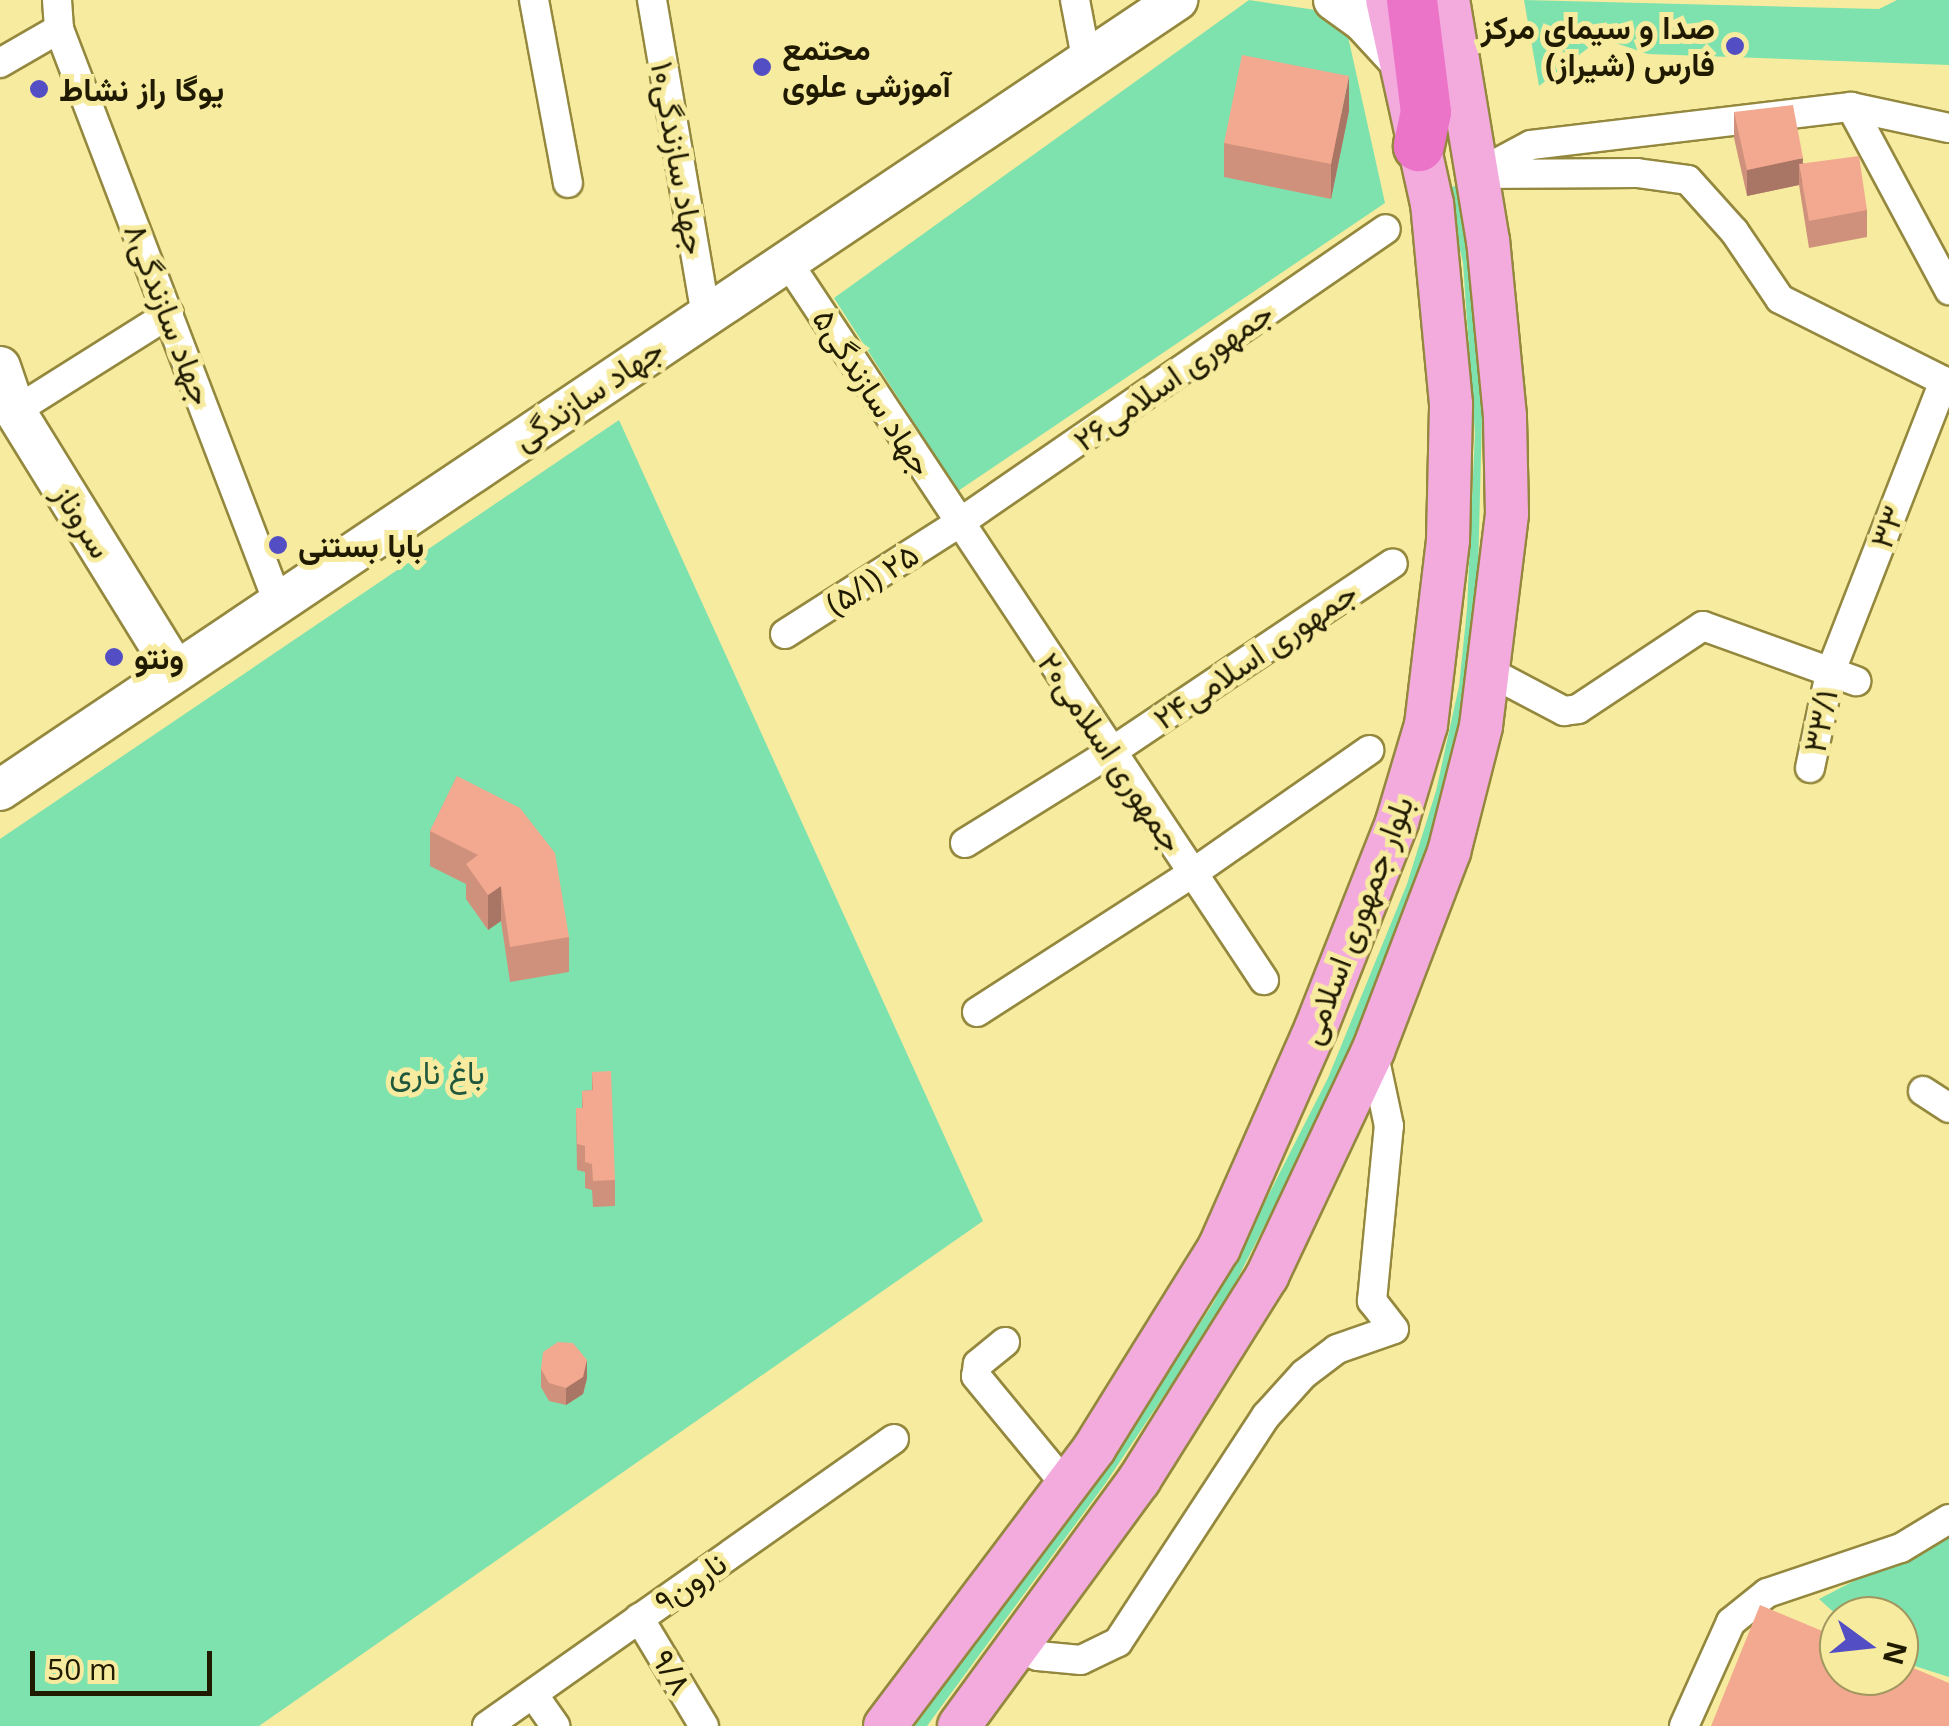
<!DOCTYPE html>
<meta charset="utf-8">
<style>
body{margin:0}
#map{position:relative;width:1949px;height:1726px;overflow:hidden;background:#f7eb9f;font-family:"Open Sans",Vazirmatn,sans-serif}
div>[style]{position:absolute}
.green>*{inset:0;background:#7ee2af}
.roads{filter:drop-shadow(2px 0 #94883e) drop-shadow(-2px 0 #94883e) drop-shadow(0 2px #94883e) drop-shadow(0 -2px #94883e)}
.street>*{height:28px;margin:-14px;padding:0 14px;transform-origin:14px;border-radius:14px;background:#fff}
.secondary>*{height:40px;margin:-20px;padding:0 20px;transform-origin:20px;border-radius:20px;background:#fff}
.primary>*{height:42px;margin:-21px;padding:0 21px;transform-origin:21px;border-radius:21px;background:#f3abde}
.highway>*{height:50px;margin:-25px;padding:0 25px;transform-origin:25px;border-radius:25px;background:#eb73c8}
.wall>*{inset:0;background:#d0917c}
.shaded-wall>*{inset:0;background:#a97665}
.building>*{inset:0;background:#f2a990}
.dots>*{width:28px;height:28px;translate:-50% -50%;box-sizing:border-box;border:5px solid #f7eb9f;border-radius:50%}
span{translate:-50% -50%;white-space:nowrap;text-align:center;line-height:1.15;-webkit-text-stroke:10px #f7eb9f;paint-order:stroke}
.poi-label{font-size:32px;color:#1f1a00;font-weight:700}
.right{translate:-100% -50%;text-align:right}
.left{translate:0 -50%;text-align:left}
.street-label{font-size:32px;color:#1f1a00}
.park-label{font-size:32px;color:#1f583d}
.north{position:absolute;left:1819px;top:1596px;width:100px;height:100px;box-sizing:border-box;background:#f7eb9f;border:2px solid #a1975f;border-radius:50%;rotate:105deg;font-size:28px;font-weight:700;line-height:40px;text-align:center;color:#1f1a00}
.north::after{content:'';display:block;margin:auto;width:35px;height:45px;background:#544ec5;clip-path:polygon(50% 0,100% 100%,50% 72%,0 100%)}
.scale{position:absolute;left:30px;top:1651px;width:182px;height:45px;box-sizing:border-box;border:5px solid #1f1a00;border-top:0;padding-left:12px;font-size:30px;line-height:35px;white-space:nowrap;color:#1f1a00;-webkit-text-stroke:8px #f7eb9f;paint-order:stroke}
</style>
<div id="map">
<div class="green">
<div style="clip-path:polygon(1249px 0,1343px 14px,1385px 203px,958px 491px,834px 298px)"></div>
<div style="clip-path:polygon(1524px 0,1879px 9px,1897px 0,1949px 0,1949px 65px,1648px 54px,1601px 38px,1539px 86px)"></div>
<div style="clip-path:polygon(1460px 186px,1483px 377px,1477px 610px,1470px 684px,1418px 886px,1337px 1084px,1223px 1307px,1105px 1484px,927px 1726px,915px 1726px,1132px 1428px,1214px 1302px,1328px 1078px,1407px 884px,1436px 791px,1459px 686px,1467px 609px,1475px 433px,1463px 263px,1446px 187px)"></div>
<div style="clip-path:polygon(619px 420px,983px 1221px,259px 1726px,0 1726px,0 839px)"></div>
<div style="clip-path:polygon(1949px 1532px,1949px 1677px,1899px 1661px,1899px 1616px,1839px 1617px,1819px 1599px)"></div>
</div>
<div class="roads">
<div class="street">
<div style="left:57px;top:0;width:29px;rotate:86deg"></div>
<div style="left:59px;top:29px;width:611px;rotate:69.1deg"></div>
<div style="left:534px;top:0;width:186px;rotate:79.5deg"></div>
<div style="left:652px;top:0;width:320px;rotate:80.3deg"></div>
<div style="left:1075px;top:0;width:64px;rotate:79.2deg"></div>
<div style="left:0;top:63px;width:68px;rotate:-30deg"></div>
<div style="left:1851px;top:107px;width:208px;rotate:61.8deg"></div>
<div style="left:1482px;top:171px;width:55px;rotate:-28deg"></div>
<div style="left:1531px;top:145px;width:322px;rotate:-6.8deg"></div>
<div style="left:1851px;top:107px;width:100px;rotate:12.1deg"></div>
<div style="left:1476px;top:174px;width:161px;rotate:-0.4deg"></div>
<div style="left:1637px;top:173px;width:51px;rotate:7.8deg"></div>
<div style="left:1688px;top:180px;width:69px;rotate:48deg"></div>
<div style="left:1734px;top:231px;width:82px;rotate:55.9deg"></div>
<div style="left:1780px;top:299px;width:183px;rotate:26.6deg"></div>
<div style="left:1944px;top:381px;width:313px;rotate:111.3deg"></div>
<div style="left:1830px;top:673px;width:97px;rotate:101.9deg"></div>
<div style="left:787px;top:261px;width:863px;rotate:56.44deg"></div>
<div style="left:15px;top:411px;width:182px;rotate:-32.2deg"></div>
<div style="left:785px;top:634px;width:206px;rotate:-32.5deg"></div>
<div style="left:959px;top:523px;width:518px;rotate:-34.55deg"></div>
<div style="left:1488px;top:671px;width:86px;rotate:27.8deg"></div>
<div style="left:1564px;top:711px;width:14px;rotate:-8deg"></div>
<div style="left:1578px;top:709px;width:150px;rotate:-33.6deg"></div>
<div style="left:1703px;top:626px;width:163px;rotate:19.8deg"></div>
<div style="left:965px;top:843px;width:172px;rotate:-31.9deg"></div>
<div style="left:1111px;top:752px;width:339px;rotate:-33.8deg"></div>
<div style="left:977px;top:1012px;width:257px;rotate:-32.8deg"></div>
<div style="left:1193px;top:873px;width:215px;rotate:-34.9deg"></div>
<div style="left:1923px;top:1091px;width:31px;rotate:33deg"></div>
<div style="left:1005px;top:1342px;width:35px;rotate:141deg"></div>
<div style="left:978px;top:1364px;width:12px;rotate:99deg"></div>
<div style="left:976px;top:1376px;width:141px;rotate:50.5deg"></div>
<div style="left:639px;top:1618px;width:126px;rotate:59deg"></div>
<div style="left:1017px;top:1648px;width:22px;rotate:21deg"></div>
<div style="left:1038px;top:1656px;width:43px;rotate:5.3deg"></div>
<div style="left:1081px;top:1660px;width:41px;rotate:-25.9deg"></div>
<div style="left:1118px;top:1642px;width:270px;rotate:-56.8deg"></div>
<div style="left:1266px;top:1416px;width:57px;rotate:-47.9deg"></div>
<div style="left:1304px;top:1374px;width:41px;rotate:-37.1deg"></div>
<div style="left:1337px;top:1349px;width:60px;rotate:-19.3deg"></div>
<div style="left:1394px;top:1329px;width:36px;rotate:-128deg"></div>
<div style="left:1372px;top:1301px;width:176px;rotate:-84.5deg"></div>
<div style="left:1389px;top:1126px;width:77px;rotate:-102deg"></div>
<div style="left:533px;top:1694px;width:39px;rotate:55deg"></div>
<div style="left:487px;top:1726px;width:498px;rotate:-35.2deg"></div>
<div style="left:1684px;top:1726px;width:114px;rotate:-65.7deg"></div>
<div style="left:1731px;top:1622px;width:46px;rotate:-38.9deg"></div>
<div style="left:1767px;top:1593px;width:141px;rotate:-18.6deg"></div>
<div style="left:1901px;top:1548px;width:56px;rotate:-31.1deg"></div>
</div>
<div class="secondary">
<div style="left:1334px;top:0;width:36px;rotate:36deg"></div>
<div style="left:1363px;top:21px;width:53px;rotate:47.3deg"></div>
<div style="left:0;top:367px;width:46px;rotate:71.2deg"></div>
<div style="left:15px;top:411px;width:304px;rotate:58.3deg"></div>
<div style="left:0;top:790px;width:1418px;rotate:-33.87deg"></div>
</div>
<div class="primary">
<div style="left:885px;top:1726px;width:349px;rotate:-53deg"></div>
<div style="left:1095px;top:1447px;width:234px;rotate:-58.1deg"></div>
<div style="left:1219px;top:1248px;width:240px;rotate:-66.2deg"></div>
<div style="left:1316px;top:1028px;width:221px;rotate:-68.5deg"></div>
<div style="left:1397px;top:822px;width:101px;rotate:-73.4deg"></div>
<div style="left:1426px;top:725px;width:186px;rotate:-83.2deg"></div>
<div style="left:1448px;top:540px;width:136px;rotate:-88.7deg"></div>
<div style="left:1451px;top:404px;width:201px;rotate:-95.4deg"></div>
<div style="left:1432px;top:204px;width:209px;rotate:-102.4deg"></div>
<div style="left:959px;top:1726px;width:305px;rotate:-53.8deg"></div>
<div style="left:1139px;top:1480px;width:241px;rotate:-57.9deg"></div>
<div style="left:1267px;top:1276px;width:249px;rotate:-64.8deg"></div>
<div style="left:1373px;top:1051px;width:213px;rotate:-69.1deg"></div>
<div style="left:1449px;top:852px;width:130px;rotate:-75.7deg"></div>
<div style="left:1481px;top:726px;width:214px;rotate:-83deg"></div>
<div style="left:1507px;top:514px;width:98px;rotate:-91.2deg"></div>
<div style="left:1505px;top:416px;width:176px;rotate:-95.5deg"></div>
<div style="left:1488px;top:241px;width:244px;rotate:-99.4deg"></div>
</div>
<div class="highway">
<div style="left:1412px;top:0;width:113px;rotate:82.9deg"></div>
<div style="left:1426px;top:112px;width:35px;rotate:102deg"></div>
</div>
</div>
<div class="wall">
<div style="clip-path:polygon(1349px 111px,1331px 199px,1224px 177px,1224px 143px)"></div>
<div style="clip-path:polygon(1734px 112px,1867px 210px,1867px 237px,1809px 248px,1799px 185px,1747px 196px,1734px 138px)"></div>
<div style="clip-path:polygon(457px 776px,569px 937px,569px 972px,510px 982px,501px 921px,488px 930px,466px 899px,466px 884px,430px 866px,430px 831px)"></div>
<div style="clip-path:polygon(592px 1072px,615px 1180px,615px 1206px,593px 1207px,592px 1190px,585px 1188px,585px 1172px,577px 1170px,576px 1108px,582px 1108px,582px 1091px,592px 1090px)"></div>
<div style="clip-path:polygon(541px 1369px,587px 1378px,583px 1394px,566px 1405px,549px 1401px,541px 1387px)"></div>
</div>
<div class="shaded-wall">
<div style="clip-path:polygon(1349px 76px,1349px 111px,1331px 199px,1331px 164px)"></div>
<div style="clip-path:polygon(1803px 158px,1802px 184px,1799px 164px,1799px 185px,1747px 196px,1747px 170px)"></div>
<div style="clip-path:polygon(501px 886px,501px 921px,488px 930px,488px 895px)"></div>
<div style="clip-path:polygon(587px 1360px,587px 1378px,583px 1394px,566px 1405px,566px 1388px)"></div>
</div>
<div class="building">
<div style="clip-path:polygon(1242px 55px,1349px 76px,1331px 164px,1224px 143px)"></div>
<div style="clip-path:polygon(1793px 105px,1803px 158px,1747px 170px,1734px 112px)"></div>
<div style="clip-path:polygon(1859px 156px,1867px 210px,1809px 221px,1799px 164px)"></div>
<div style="clip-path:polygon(457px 776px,520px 808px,555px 853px,569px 937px,510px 947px,501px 886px,488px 895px,466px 864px,478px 855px,430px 831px)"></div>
<div style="clip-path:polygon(611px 1071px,615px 1180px,593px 1181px,592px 1164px,585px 1162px,585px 1146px,577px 1144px,576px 1108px,583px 1108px,582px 1091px,593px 1090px,592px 1072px)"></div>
<div style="clip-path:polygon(558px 1342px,573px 1343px,587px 1360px,583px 1377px,566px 1388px,549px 1383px,541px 1369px,543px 1352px)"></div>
<div style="clip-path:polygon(1760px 1605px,1839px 1638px,1839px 1676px,1899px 1676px,1899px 1662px,1949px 1683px,1949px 1726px,1711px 1726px)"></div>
</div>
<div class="dots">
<div style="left:1735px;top:46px;background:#544ec5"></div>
<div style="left:762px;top:67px;background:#544ec5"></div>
<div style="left:39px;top:89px;background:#544ec5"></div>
<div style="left:278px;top:545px;background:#544ec5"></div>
<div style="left:114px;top:657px;background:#544ec5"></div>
</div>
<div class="poi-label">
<span class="right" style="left:1715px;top:46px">صدا و سیمای مرکز<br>فارس (شیراز)</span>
<span class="left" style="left:782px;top:67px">محتمع<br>آموزشی علوی</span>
<span class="left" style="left:59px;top:89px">یوگا راز نشاط</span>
<span class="left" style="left:298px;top:545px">بابا بستنی</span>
<span class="left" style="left:134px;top:657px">ونتو</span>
</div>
<div class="street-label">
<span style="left:679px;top:158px;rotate:80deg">جهاد سازندگی۱۰</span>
<span style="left:169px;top:314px;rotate:69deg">جهاد سازندگی۸</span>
<span style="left:1173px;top:376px;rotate:-35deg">جمهوری اسلامی۲۶</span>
<span style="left:873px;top:392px;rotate:57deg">جهاد سازندگی۵</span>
<span style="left:588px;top:394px;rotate:-34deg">جهاد سازندگی</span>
<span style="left:83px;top:521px;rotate:58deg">سروناز</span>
<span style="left:1887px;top:527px;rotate:-69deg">۳۳</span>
<span style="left:872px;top:579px;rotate:-33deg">(۵/۱) ۲۵</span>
<span style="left:1255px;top:655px;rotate:-34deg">جمهوری اسلامی۲۴</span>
<span style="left:1820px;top:721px;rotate:-78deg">۳۳/۱</span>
<span style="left:1111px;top:752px;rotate:56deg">جمهوری اسلامی۲۰</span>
<span style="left:1356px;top:920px;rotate:-69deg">بلوار جمهوری اسلامی</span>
<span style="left:690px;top:1582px;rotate:-35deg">نارون۹</span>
<span style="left:672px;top:1672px;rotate:59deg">۹/۸</span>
</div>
<div class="park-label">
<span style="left:437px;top:1072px">باغ ناری</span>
</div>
<div class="north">N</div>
<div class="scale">50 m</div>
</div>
